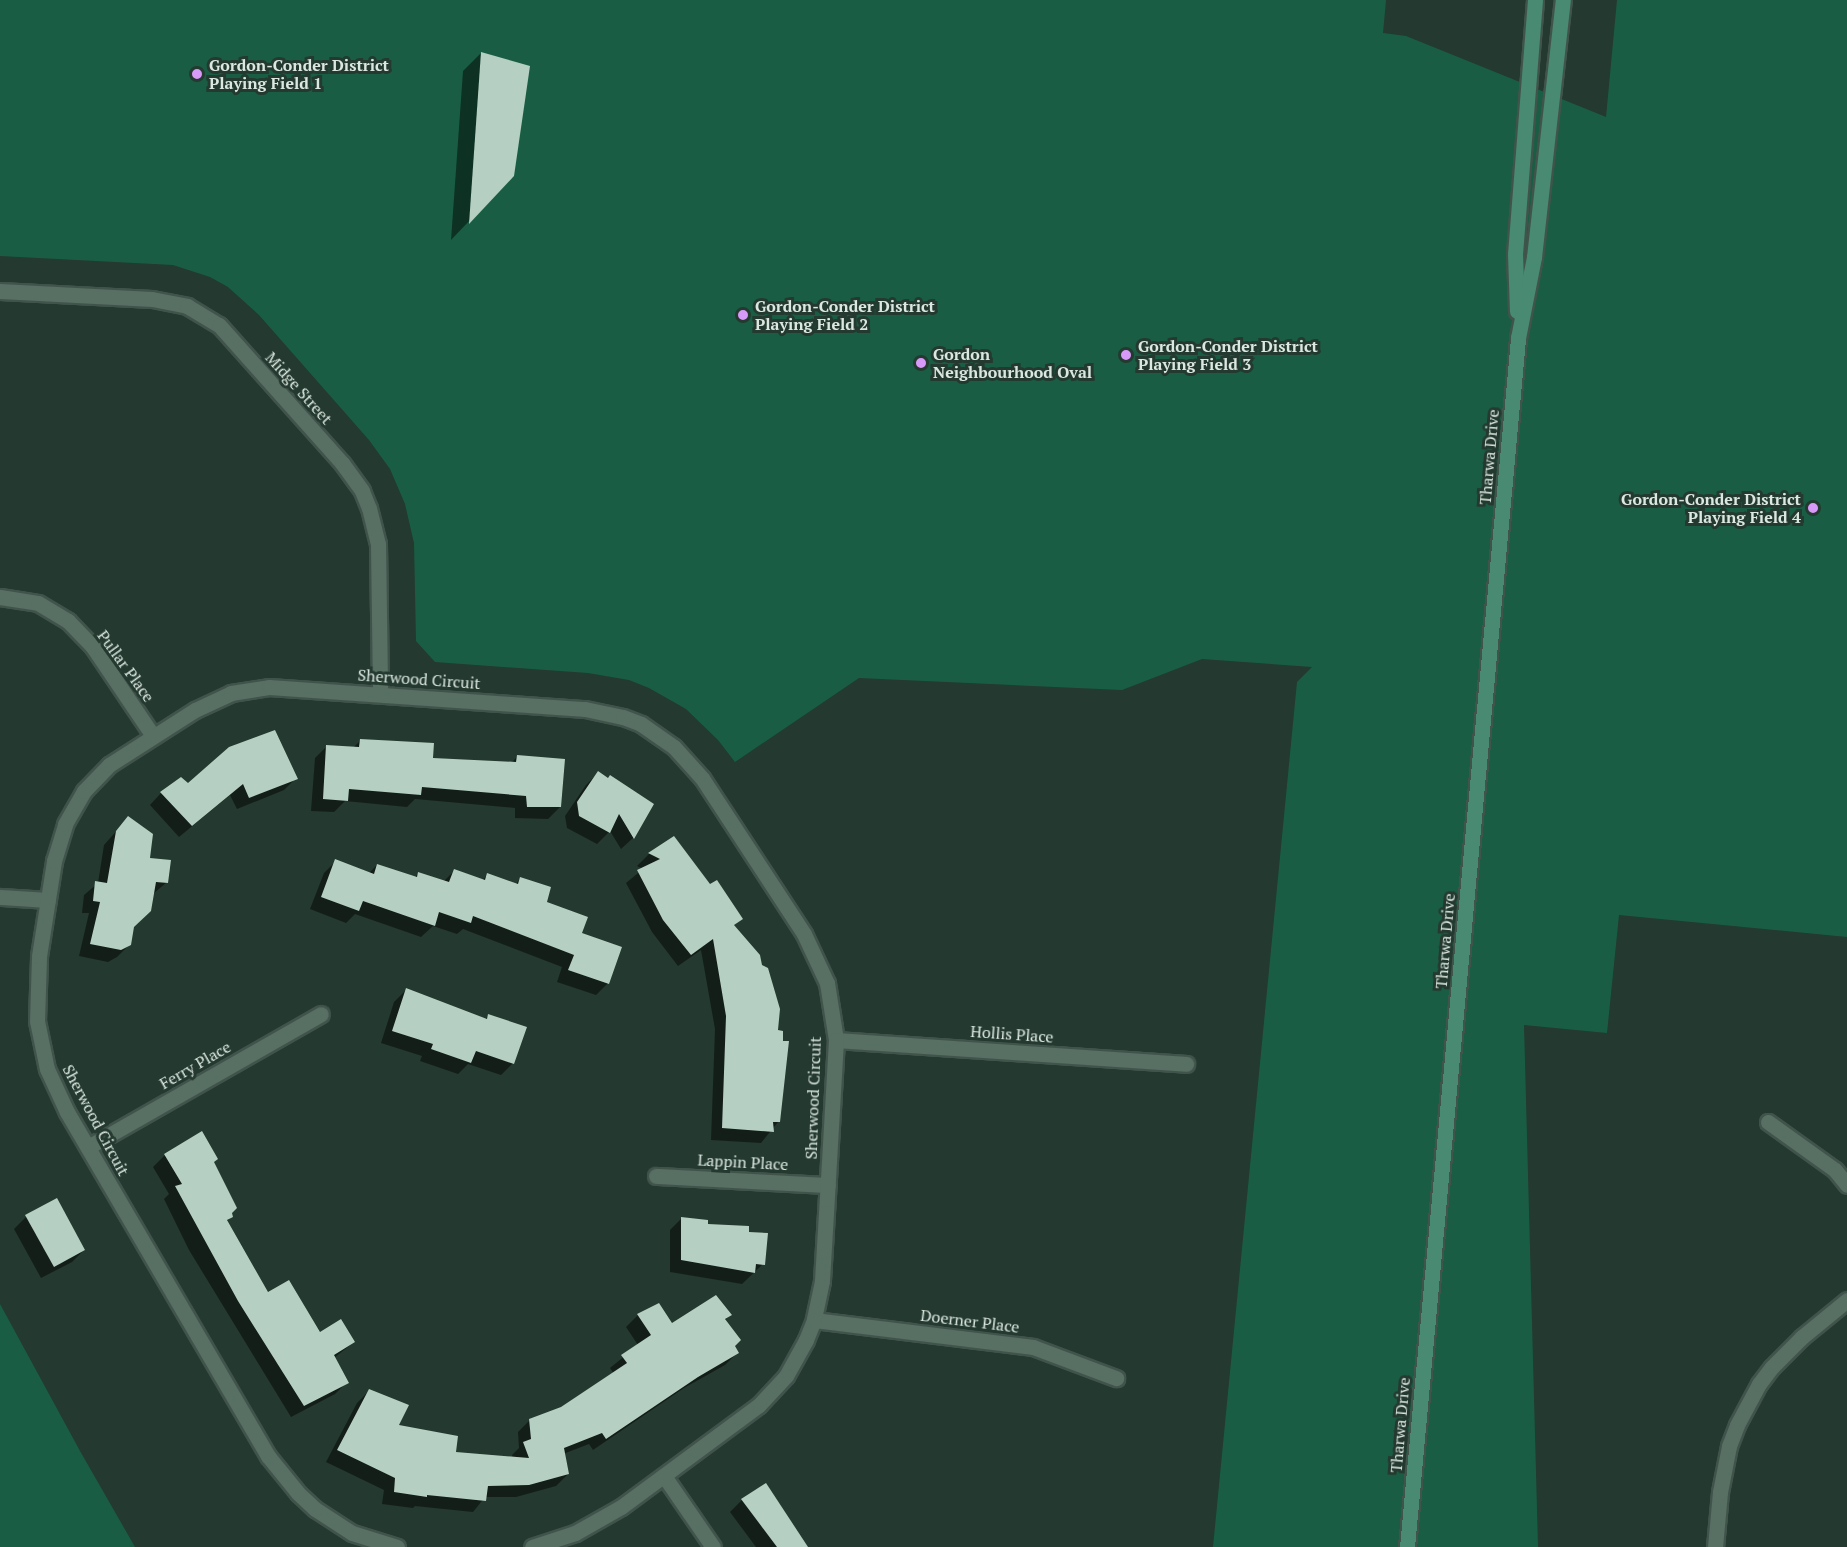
<!DOCTYPE html>
<style>
body{margin:0}
#map{position:relative;width:1847px;height:1547px;overflow:hidden;background:#24392f;font-family:"PT Serif",serif}
div>[style]{position:absolute}
.green>*{inset:0;background:#195e44}
.shadow>*{inset:0;background:#0007}
.building>*{inset:0;background:#b5cfc2}
.roads{filter:drop-shadow(2px 0 #41544c) drop-shadow(-2px 0 #41544c) drop-shadow(0 2px #41544c) drop-shadow(0 -2px #41544c)}
.minor>*{height:15px;margin:-7.5px;padding:0 7.5px;transform-origin:7.5px;border-radius:7.5px;background:#586f64}
.secondary>*{height:15px;margin:-7.5px;padding:0 7.5px;transform-origin:7.5px;border-radius:7.5px;background:#488b72}
.dots>*{width:16px;height:16px;translate:-50% -50%;box-sizing:border-box;border:3px solid #24392f;border-radius:50%}
span{translate:-50% -50%;white-space:nowrap;text-align:center;line-height:1.15;-webkit-text-stroke:6px #24392f;paint-order:stroke}
.poi-label{font-size:16px;color:#dbe8e1;font-weight:700}
.left{translate:0 -50%;text-align:left}
.right{translate:-100% -50%;text-align:right}
.street-label{font-size:16px;color:#dbe8e1}
</style>
<div id="map">
<div class="green">
<div style="clip-path:polygon(0 0,1386px 0,1383px 33px,1406px 36px,1606px 117px,1617px 0,1847px 0,1847px 937px,1619px 915px,1607px 1033px,1524px 1025px,1538px 1547px,1213px 1547px,1297px 682px,1312px 667px,1202px 659px,1122px 690px,859px 678px,735px 762px,718px 740px,686px 709px,649px 688px,629px 680px,588px 673px,435px 662px,416px 641px,414px 543px,405px 504px,390px 469px,369px 440px,259px 315px,228px 287px,210px 277px,173px 265px,0 256px)"></div>
<div style="clip-path:polygon(0 1304px,80px 1451px,135px 1547px,0 1547px)"></div>
</div>
<div class="shadow">
<div style="clip-path:polygon(481px 53px,513px 175px,451px 240px,463px 71px)"></div>
<div style="clip-path:polygon(361px 740px,432px 759px,511px 763px,517px 757px,560px 807px,548px 819px,515px 818px,515px 808px,415px 799px,407px 807px,345px 801px,334px 812px,311px 811px,315px 758px,327px 746px,353px 748px)"></div>
<div style="clip-path:polygon(598px 773px,652px 804px,633px 838px,621px 849px,610px 831px,597px 844px,567px 828px,565px 816px,586px 785px)"></div>
<div style="clip-path:polygon(296px 778px,284px 790px,237px 809px,230px 795px,179px 837px,150px 805px,161px 793px,187px 785px)"></div>
<div style="clip-path:polygon(128px 818px,149px 860px,167px 882px,153px 894px,133px 928px,129px 945px,117px 957px,108px 962px,79px 956px,89px 913px,82px 913px,84px 895px,98px 883px,104px 845px)"></div>
<div style="clip-path:polygon(674px 838px,710px 886px,741px 918px,733px 926px,777px 1032px,778px 1122px,761px 1143px,711px 1140px,715px 1029px,701px 950px,678px 966px,652px 932px,626px 883px,643px 869px,637px 866px,649px 854px)"></div>
<div style="clip-path:polygon(336px 861px,369px 873px,377px 865px,414px 878px,418px 874px,443px 882px,454px 871px,482px 880px,488px 875px,515px 885px,520px 879px,580px 934px,608px 983px,596px 995px,557px 982px,562px 967px,463px 929px,457px 934px,433px 926px,421px 937px,355px 914px,346px 923px,310px 909px,324px 873px)"></div>
<div style="clip-path:polygon(406px 990px,485px 1019px,489px 1016px,513px 1063px,501px 1075px,468px 1064px,458px 1074px,420px 1061px,422px 1056px,381px 1043px,394px 1002px)"></div>
<div style="clip-path:polygon(165px 1155px,213px 1163px,232px 1216px,226px 1222px,268px 1295px,320px 1334px,354px 1342px,334px 1358px,347px 1382px,335px 1394px,291px 1417px,189px 1250px,164px 1199px,169px 1194px,153px 1167px)"></div>
<div style="clip-path:polygon(56px 1200px,84px 1250px,72px 1262px,41px 1278px,14px 1229px,26px 1217px)"></div>
<div style="clip-path:polygon(682px 1218px,747px 1234px,763px 1264px,742px 1284px,670px 1272px,670px 1230px)"></div>
<div style="clip-path:polygon(638px 1315px,672px 1325px,730px 1315px,724px 1321px,737px 1353px,725px 1365px,684px 1388px,593px 1450px,589px 1444px,563px 1454px,568px 1474px,556px 1486px,516px 1497px,485px 1497px,473px 1512px,415px 1506px,413px 1508px,382px 1504px,384px 1490px,326px 1462px,357px 1403px,369px 1391px,397px 1426px,454px 1453px,513px 1458px,512px 1455px,519px 1448px,518px 1432px,530px 1420px,562px 1409px,614px 1374px,610px 1368px,638px 1345px,626px 1327px)"></div>
<div style="clip-path:polygon(766px 1485px,806px 1547px,756px 1547px,730px 1512px,742px 1500px)"></div>
</div>
<div class="building">
<div style="clip-path:polygon(481px 52px,530px 66px,514px 176px,469px 224px)"></div>
<div style="clip-path:polygon(275px 730px,298px 779px,249px 798px,243px 784px,192px 826px,160px 792px,181px 777px,188px 783px,229px 747px)"></div>
<div style="clip-path:polygon(360px 739px,434px 743px,433px 758px,516px 762px,517px 755px,565px 759px,561px 807px,527px 807px,526px 796px,422px 787px,421px 795px,349px 789px,348px 801px,323px 799px,326px 745px,359px 747px)"></div>
<div style="clip-path:polygon(598px 771px,608px 778px,610px 775px,654px 804px,634px 839px,619px 814px,610px 833px,579px 816px,577px 802px)"></div>
<div style="clip-path:polygon(128px 816px,153px 834px,150px 858px,171px 860px,168px 883px,156px 882px,151px 911px,134px 927px,131px 945px,121px 950px,90px 944px,100px 902px,93px 901px,95px 881px,107px 883px,116px 831px)"></div>
<div style="clip-path:polygon(674px 836px,710px 884px,717px 880px,743px 919px,734px 925px,760px 955px,762px 965px,768px 968px,780px 1009px,778px 1030px,783px 1031px,783px 1041px,789px 1041px,780px 1122px,773px 1122px,774px 1132px,722px 1128px,726px 1016px,713px 939px,691px 955px,663px 920px,637px 870px,660px 859px,648px 853px)"></div>
<div style="clip-path:polygon(335px 859px,374px 874px,377px 864px,417px 877px,418px 872px,449px 882px,454px 869px,485px 880px,487px 873px,518px 884px,520px 877px,551px 887px,547px 902px,588px 917px,582px 933px,622px 947px,609px 984px,568px 970px,574px 955px,473px 916px,471px 923px,439px 912px,435px 926px,363px 901px,359px 911px,321px 897px)"></div>
<div style="clip-path:polygon(406px 988px,487px 1019px,488px 1014px,527px 1027px,514px 1064px,476px 1051px,471px 1063px,431px 1049px,433px 1044px,392px 1031px)"></div>
<div style="clip-path:polygon(202px 1131px,218px 1159px,214px 1162px,237px 1208px,232px 1213px,233px 1217px,227px 1220px,268px 1292px,289px 1280px,320px 1332px,341px 1319px,355px 1342px,334px 1355px,349px 1383px,304px 1406px,238px 1301px,175px 1186px,182px 1184px,164px 1154px)"></div>
<div style="clip-path:polygon(57px 1198px,85px 1250px,54px 1267px,25px 1215px)"></div>
<div style="clip-path:polygon(681px 1217px,708px 1220px,708px 1224px,749px 1226px,749px 1232px,768px 1233px,765px 1265px,756px 1264px,755px 1273px,681px 1260px)"></div>
<div style="clip-path:polygon(716px 1295px,732px 1315px,725px 1319px,741px 1340px,735px 1346px,739px 1353px,698px 1377px,606px 1439px,602px 1433px,564px 1448px,569px 1474px,529px 1485px,488px 1486px,486px 1501px,427px 1495px,427px 1497px,394px 1492px,395px 1478px,337px 1450px,369px 1389px,409px 1405px,399px 1425px,458px 1436px,456px 1452px,529px 1458px,523px 1442px,531px 1439px,529px 1419px,561px 1407px,627px 1363px,621px 1355px,651px 1335px,637px 1314px,659px 1303px,672px 1323px)"></div>
<div style="clip-path:polygon(766px 1483px,808px 1547px,777px 1547px,741px 1499px)"></div>
</div>
<div class="roads">
<div class="minor">
<div style="left:0;top:291px;width:152px;rotate:3deg"></div>
<div style="left:152px;top:299px;width:36px;rotate:11deg"></div>
<div style="left:187px;top:306px;width:37px;rotate:31deg"></div>
<div style="left:219px;top:325px;width:185px;rotate:48.3deg"></div>
<div style="left:342px;top:463px;width:34px;rotate:54deg"></div>
<div style="left:362px;top:491px;width:18px;rotate:68deg"></div>
<div style="left:369px;top:508px;width:37px;rotate:76deg"></div>
<div style="left:378px;top:544px;width:150px;rotate:89.2deg"></div>
<div style="left:0;top:597px;width:38px;rotate:9deg"></div>
<div style="left:38px;top:603px;width:35px;rotate:31deg"></div>
<div style="left:68px;top:621px;width:36px;rotate:46deg"></div>
<div style="left:93px;top:647px;width:107px;rotate:56deg"></div>
<div style="left:0;top:897px;width:48px;rotate:3.6deg"></div>
<div style="left:836px;top:1040px;width:351px;rotate:3.9deg"></div>
<div style="left:1768px;top:1122px;width:82px;rotate:35.6deg"></div>
<div style="left:1835px;top:1170px;width:19px;rotate:51deg"></div>
<div style="left:88px;top:1147px;width:268px;rotate:-29.7deg"></div>
<div style="left:656px;top:1176px;width:172px;rotate:3deg"></div>
<div style="left:814px;top:1320px;width:221px;rotate:7deg"></div>
<div style="left:1033px;top:1347px;width:89px;rotate:20.5deg"></div>
<div style="left:664px;top:1476px;width:86px;rotate:55.4deg"></div>
<div style="left:397px;top:1547px;width:47px;rotate:-162.7deg"></div>
<div style="left:352px;top:1533px;width:44px;rotate:-147deg"></div>
<div style="left:315px;top:1509px;width:23px;rotate:-137deg"></div>
<div style="left:298px;top:1493px;width:48px;rotate:-129deg"></div>
<div style="left:268px;top:1456px;width:398px;rotate:-120.3deg"></div>
<div style="left:67px;top:1112px;width:47px;rotate:-114.9deg"></div>
<div style="left:47px;top:1069px;width:49px;rotate:-101.8deg"></div>
<div style="left:37px;top:1021px;width:65px;rotate:-88.2deg"></div>
<div style="left:39px;top:956px;width:96px;rotate:-81deg"></div>
<div style="left:54px;top:861px;width:39px;rotate:-73deg"></div>
<div style="left:65px;top:824px;width:38px;rotate:-60deg"></div>
<div style="left:84px;top:791px;width:36px;rotate:-46deg"></div>
<div style="left:109px;top:765px;width:102px;rotate:-32.6deg"></div>
<div style="left:195px;top:710px;width:40px;rotate:-25deg"></div>
<div style="left:231px;top:693px;width:38px;rotate:-9deg"></div>
<div style="left:269px;top:687px;width:317px;rotate:4deg"></div>
<div style="left:585px;top:709px;width:39px;rotate:12deg"></div>
<div style="left:623px;top:717px;width:19px;rotate:21deg"></div>
<div style="left:641px;top:724px;width:40px;rotate:34.9deg"></div>
<div style="left:674px;top:747px;width:42px;rotate:47.9deg"></div>
<div style="left:702px;top:778px;width:186px;rotate:56.8deg"></div>
<div style="left:804px;top:934px;width:54px;rotate:64.9deg"></div>
<div style="left:827px;top:983px;width:58px;rotate:81deg"></div>
<div style="left:836px;top:1040px;width:173px;rotate:93.3deg"></div>
<div style="left:826px;top:1213px;width:68px;rotate:93.4deg"></div>
<div style="left:822px;top:1281px;width:40px;rotate:102deg"></div>
<div style="left:814px;top:1320px;width:22px;rotate:112deg"></div>
<div style="left:806px;top:1340px;width:41px;rotate:119.1deg"></div>
<div style="left:786px;top:1376px;width:40px;rotate:133deg"></div>
<div style="left:759px;top:1405px;width:172px;rotate:143.5deg"></div>
<div style="left:621px;top:1507px;width:53px;rotate:150.5deg"></div>
<div style="left:575px;top:1533px;width:45px;rotate:162deg"></div>
<div style="left:1715px;top:1547px;width:55px;rotate:-84.8deg"></div>
<div style="left:1720px;top:1492px;width:47px;rotate:-78.9deg"></div>
<div style="left:1729px;top:1446px;width:22px;rotate:-69deg"></div>
<div style="left:1737px;top:1425px;width:47px;rotate:-61.8deg"></div>
<div style="left:1759px;top:1384px;width:21px;rotate:-53deg"></div>
<div style="left:1772px;top:1367px;width:42px;rotate:-45deg"></div>
<div style="left:1802px;top:1337px;width:58px;rotate:-39.4deg"></div>
</div>
<div class="secondary">
<div style="left:1517px;top:311px;width:57px;rotate:-92deg"></div>
<div style="left:1515px;top:254px;width:255px;rotate:-85.5deg"></div>
<div style="left:1407px;top:1547px;width:1214px;rotate:-84.75deg"></div>
<div style="left:1518px;top:338px;width:83px;rotate:-78.8deg"></div>
<div style="left:1534px;top:257px;width:259px;rotate:-83.6deg"></div>
</div>
</div>
<div class="dots">
<div style="left:197px;top:74px;background:#d89af8"></div>
<div style="left:743px;top:315px;background:#d89af8"></div>
<div style="left:1126px;top:355px;background:#d89af8"></div>
<div style="left:921px;top:363px;background:#d89af8"></div>
<div style="left:1813px;top:508px;background:#d89af8"></div>
</div>
<div class="poi-label">
<span class="left" style="left:209px;top:74px">Gordon-Conder District<br>Playing Field 1</span>
<span class="left" style="left:755px;top:315px">Gordon-Conder District<br>Playing Field 2</span>
<span class="left" style="left:1138px;top:355px">Gordon-Conder District<br>Playing Field 3</span>
<span class="left" style="left:933px;top:363px">Gordon<br>Neighbourhood Oval</span>
<span class="right" style="left:1801px;top:508px">Gordon-Conder District<br>Playing Field 4</span>
</div>
<div class="street-label">
<span style="left:299px;top:388px;rotate:48deg">Midge Street</span>
<span style="left:1489px;top:457px;rotate:-85deg">Tharwa Drive</span>
<span style="left:126px;top:666px;rotate:54deg">Pullar Place</span>
<span style="left:419px;top:679px;rotate:4deg">Sherwood Circuit</span>
<span style="left:1445px;top:941px;rotate:-85deg">Tharwa Drive</span>
<span style="left:1012px;top:1034px;rotate:4deg">Hollis Place</span>
<span style="left:195px;top:1065px;rotate:-30deg">Ferry Place</span>
<span style="left:813px;top:1098px;rotate:-88deg">Sherwood Circuit</span>
<span style="left:96px;top:1120px;rotate:62deg">Sherwood Circuit</span>
<span style="left:743px;top:1162px;rotate:3deg">Lappin Place</span>
<span style="left:970px;top:1321px;rotate:7deg">Doerner Place</span>
<span style="left:1400px;top:1425px;rotate:-85deg">Tharwa Drive</span>
</div>
</div>
